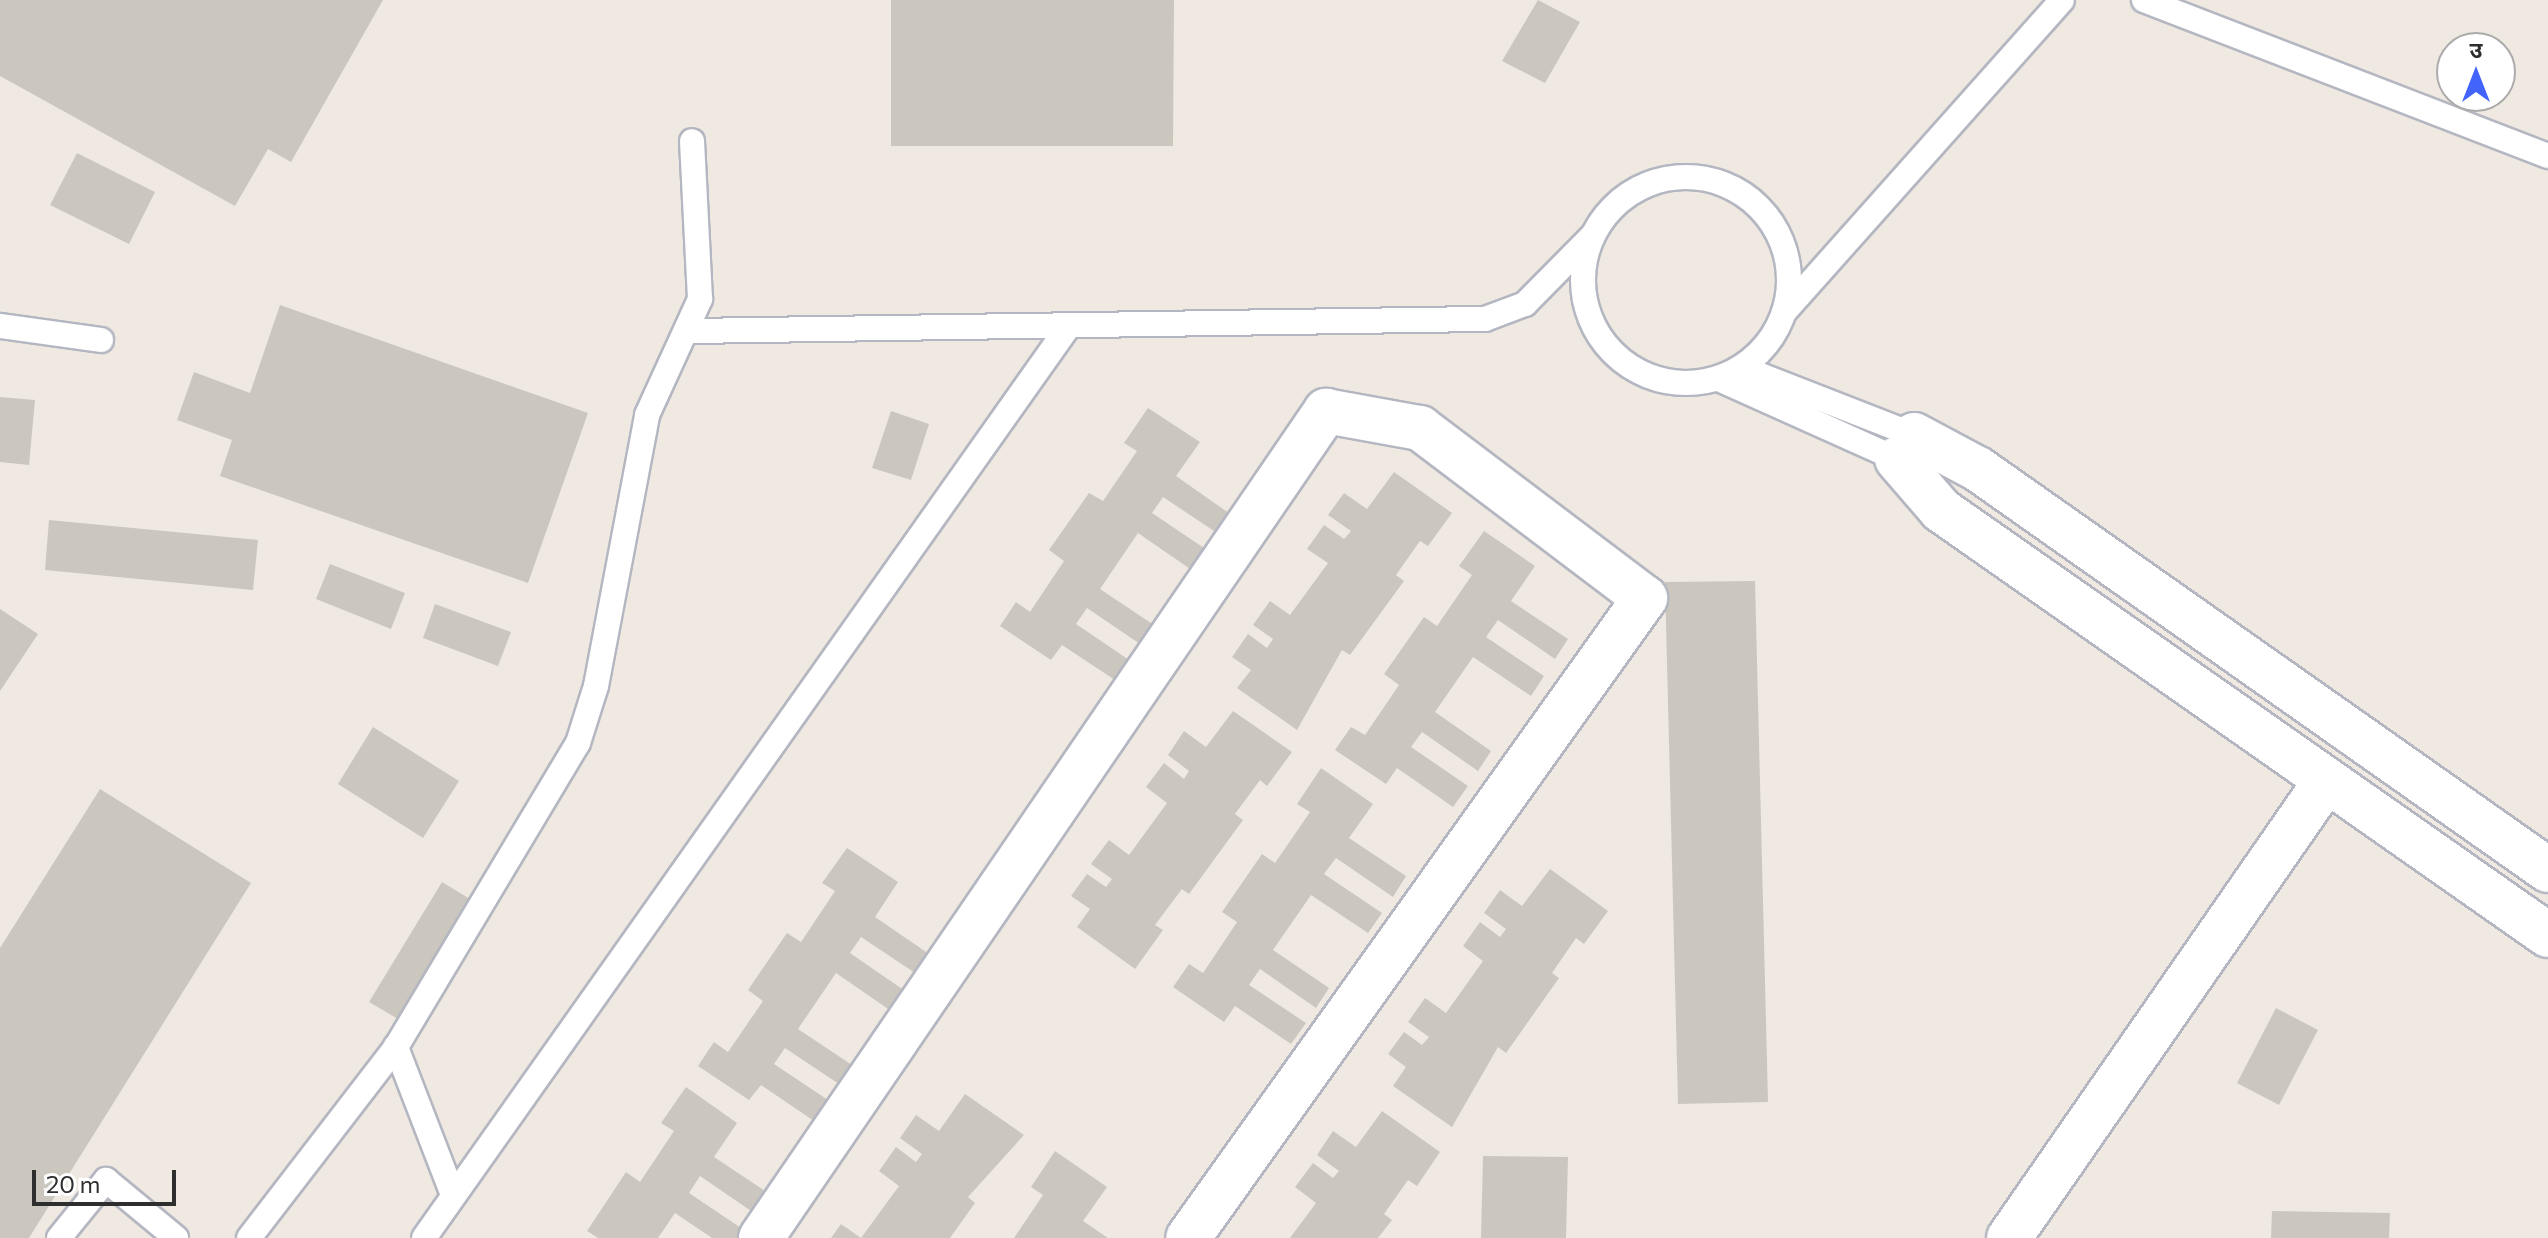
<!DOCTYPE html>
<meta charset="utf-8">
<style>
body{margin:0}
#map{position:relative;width:2548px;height:1238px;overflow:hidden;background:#efe9e1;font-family:Commissioner,"Noto Sans Devanagari",sans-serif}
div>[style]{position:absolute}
.building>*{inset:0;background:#cbc7bf}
.roads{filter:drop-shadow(2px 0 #b4b7c1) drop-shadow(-2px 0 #b4b7c1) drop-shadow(0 2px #b4b7c1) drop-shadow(0 -2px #b4b7c1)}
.lane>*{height:24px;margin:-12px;padding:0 12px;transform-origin:12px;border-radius:12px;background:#fff}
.lane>.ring{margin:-12px;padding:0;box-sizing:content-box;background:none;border:24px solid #fff;border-radius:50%}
.street>*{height:44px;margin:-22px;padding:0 22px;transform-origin:22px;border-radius:22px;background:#fff}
.secondary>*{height:44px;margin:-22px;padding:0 22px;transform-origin:22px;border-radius:22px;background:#fff}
span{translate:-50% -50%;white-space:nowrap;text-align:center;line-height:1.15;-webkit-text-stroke:6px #fff;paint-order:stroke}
.north{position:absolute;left:2436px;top:32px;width:80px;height:80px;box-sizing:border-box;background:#fff;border:2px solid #ababab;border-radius:50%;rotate:0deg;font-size:22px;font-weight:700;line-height:32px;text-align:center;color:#2e2e2e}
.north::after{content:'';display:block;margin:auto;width:28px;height:36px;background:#4264fb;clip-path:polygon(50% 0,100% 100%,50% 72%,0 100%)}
.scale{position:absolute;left:32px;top:1170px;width:144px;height:36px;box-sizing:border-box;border:4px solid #2e2e2e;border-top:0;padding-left:10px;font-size:24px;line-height:28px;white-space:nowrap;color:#2e2e2e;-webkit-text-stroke:6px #fff;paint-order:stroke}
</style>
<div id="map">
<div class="building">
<div style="clip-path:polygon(0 0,383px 0,291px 162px,268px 149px,235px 206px,0 76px)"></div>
<div style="clip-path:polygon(891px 0,1174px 0,1173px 146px,891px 146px)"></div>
<div style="clip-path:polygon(1538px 0,1580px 22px,1545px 83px,1502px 61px)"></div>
<div style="clip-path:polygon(77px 153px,155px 192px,129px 244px,50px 205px)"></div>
<div style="clip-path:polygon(280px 305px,588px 413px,528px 583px,220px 476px,232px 440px,177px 420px,194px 372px,250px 393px)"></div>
<div style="clip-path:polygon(0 397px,35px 400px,29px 465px,0 462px)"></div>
<div style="clip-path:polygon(1148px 408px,1200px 442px,1176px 476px,1233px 516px,1220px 535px,1163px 497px,1152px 513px,1210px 552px,1196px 573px,1138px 533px,1100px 589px,1157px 627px,1143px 646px,1087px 608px,1076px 624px,1132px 662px,1118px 682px,1062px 645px,1051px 660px,1000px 626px,1016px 602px,1030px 612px,1064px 561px,1049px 550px,1089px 493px,1103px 501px,1137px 451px,1124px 443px)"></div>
<div style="clip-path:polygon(891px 411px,929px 424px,911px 480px,872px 468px)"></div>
<div style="clip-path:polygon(1394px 472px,1452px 513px,1428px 546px,1420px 541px,1396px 575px,1404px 581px,1350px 655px,1342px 650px,1297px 730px,1237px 688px,1251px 670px,1232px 657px,1248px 634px,1267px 648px,1273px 639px,1253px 625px,1270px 601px,1290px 615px,1328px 563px,1307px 549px,1324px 525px,1344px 539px,1351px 531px,1328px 515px,1344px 493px,1367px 509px)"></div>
<div style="clip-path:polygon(49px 520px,258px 540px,253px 590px,45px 570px)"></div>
<div style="clip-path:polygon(1484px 531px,1535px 566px,1511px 601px,1568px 639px,1555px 659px,1498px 620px,1486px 637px,1544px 676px,1531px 696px,1473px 657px,1435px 712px,1491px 751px,1478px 771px,1422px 732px,1411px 747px,1468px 786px,1453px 807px,1397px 768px,1386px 784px,1335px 750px,1351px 727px,1365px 735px,1399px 685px,1384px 674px,1424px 617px,1437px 626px,1472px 575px,1459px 566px)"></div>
<div style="clip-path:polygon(330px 564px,405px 593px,391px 629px,316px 599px)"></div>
<div style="clip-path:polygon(1755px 581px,1768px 1102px,1678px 1104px,1665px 582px)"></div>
<div style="clip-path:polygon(435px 604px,511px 632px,498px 666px,423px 638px)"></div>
<div style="clip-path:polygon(0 609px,38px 634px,0 691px)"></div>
<div style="clip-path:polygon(1233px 711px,1292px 752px,1267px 786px,1260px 780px,1235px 814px,1243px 820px,1189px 894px,1182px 889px,1155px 925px,1163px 930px,1135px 969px,1077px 927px,1090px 909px,1071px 896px,1087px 874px,1106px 887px,1112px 879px,1091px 864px,1109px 840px,1129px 855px,1167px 803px,1146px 787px,1164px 763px,1184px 779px,1189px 771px,1168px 755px,1184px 731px,1206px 747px)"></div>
<div style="clip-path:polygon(373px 727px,459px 781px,423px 838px,338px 784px)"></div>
<div style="clip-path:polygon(1321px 768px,1373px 804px,1349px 838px,1406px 876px,1393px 897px,1336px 858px,1324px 874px,1382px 913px,1368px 933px,1311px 895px,1273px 950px,1329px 988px,1316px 1008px,1260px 969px,1249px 985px,1306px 1023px,1291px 1044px,1235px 1006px,1224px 1022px,1173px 987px,1189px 964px,1203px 973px,1237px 922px,1222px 912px,1262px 854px,1275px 863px,1310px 812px,1297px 804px)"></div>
<div style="clip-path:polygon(100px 789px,251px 883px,29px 1238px,0 1238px,0 948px)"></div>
<div style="clip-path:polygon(847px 848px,898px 882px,875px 917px,932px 956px,918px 975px,861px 937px,850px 953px,908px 993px,894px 1013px,836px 973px,798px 1029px,855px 1067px,842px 1086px,785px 1048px,774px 1064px,831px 1102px,817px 1123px,761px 1085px,749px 1100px,698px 1066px,714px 1042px,728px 1052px,763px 1001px,748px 990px,787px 933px,801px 942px,835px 891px,822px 883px)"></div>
<div style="clip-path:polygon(1550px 869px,1608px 911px,1584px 944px,1576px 938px,1552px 973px,1559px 978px,1506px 1053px,1498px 1047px,1452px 1127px,1393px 1086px,1406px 1067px,1388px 1054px,1404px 1032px,1422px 1045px,1429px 1037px,1408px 1022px,1425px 998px,1446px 1013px,1483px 961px,1463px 946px,1480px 922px,1500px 937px,1506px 929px,1484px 913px,1500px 890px,1522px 906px)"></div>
<div style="clip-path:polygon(442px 882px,470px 899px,398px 1019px,369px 1002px)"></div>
<div style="clip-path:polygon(2276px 1008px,2318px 1030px,2279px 1105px,2237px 1083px)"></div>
<div style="clip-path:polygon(686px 1087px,737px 1123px,714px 1157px,771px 1195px,757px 1215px,700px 1176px,689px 1193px,747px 1232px,743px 1238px,712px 1238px,675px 1213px,658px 1238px,598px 1238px,587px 1231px,626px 1172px,640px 1182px,674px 1131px,661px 1123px)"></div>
<div style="clip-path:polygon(965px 1094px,1024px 1135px,968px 1197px,975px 1203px,950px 1238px,831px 1238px,841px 1224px,861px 1238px,899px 1186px,879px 1171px,896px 1147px,916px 1162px,922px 1154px,900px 1138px,916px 1115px,939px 1131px)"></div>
<div style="clip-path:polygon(1382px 1111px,1440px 1152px,1417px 1186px,1408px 1180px,1384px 1214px,1392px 1220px,1378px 1238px,1290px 1238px,1316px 1203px,1295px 1187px,1313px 1163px,1333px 1178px,1339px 1171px,1317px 1155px,1333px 1131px,1356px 1147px)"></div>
<div style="clip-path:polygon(1055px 1151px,1107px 1187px,1083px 1221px,1108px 1238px,1014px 1238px,1043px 1195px,1031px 1187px)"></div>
<div style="clip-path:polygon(1483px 1156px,1568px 1157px,1566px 1238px,1481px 1238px)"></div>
<div style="clip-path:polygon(2272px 1211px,2390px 1213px,2389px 1238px,2271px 1238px)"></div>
</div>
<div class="roads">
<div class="lane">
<div style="left:2144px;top:0;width:433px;rotate:21.1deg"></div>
<div class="ring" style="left:1583px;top:177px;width:182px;height:182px"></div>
<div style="left:1785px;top:311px;width:416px;rotate:-48.3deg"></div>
<div style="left:0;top:326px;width:102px;rotate:7.9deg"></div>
<div style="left:691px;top:331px;width:794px;rotate:-0.87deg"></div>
<div style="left:1485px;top:319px;width:43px;rotate:-20.6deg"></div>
<div style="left:1525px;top:304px;width:95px;rotate:-45.4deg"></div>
<div style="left:1742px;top:368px;width:185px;rotate:21.3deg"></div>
<div style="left:1721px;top:380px;width:193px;rotate:24.2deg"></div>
<div style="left:453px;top:1195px;width:159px;rotate:-111.1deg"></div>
<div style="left:396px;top:1047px;width:354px;rotate:-59.1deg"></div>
<div style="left:578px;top:743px;width:60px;rotate:-72.5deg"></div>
<div style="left:596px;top:686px;width:276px;rotate:-79.3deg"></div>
<div style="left:647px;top:415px;width:128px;rotate:-65.4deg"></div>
<div style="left:700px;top:299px;width:158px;rotate:-92.9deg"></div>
<div style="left:59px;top:1238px;width:75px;rotate:-51deg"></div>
<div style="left:106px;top:1180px;width:91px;rotate:39.6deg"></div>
<div style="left:249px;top:1238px;width:241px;rotate:-52.4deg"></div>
<div style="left:424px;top:1238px;width:1112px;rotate:-54.74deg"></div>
</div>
<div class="street">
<div style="left:761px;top:1238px;width:1002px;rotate:-55.66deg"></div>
<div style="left:1326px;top:411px;width:96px;rotate:10.3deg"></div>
<div style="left:1420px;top:428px;width:282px;rotate:37.1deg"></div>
<div style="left:1645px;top:598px;width:786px;rotate:125.53deg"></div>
<div style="left:2009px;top:1238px;width:556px;rotate:-55.25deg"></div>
</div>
<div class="secondary">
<div style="left:1914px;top:435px;width:72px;rotate:28deg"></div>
<div style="left:1978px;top:469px;width:697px;rotate:35.13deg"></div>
<div style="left:1897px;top:459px;width:67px;rotate:49.2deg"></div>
<div style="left:1941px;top:510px;width:741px;rotate:35deg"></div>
</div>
</div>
<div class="north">उ</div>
<div class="scale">20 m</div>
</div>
